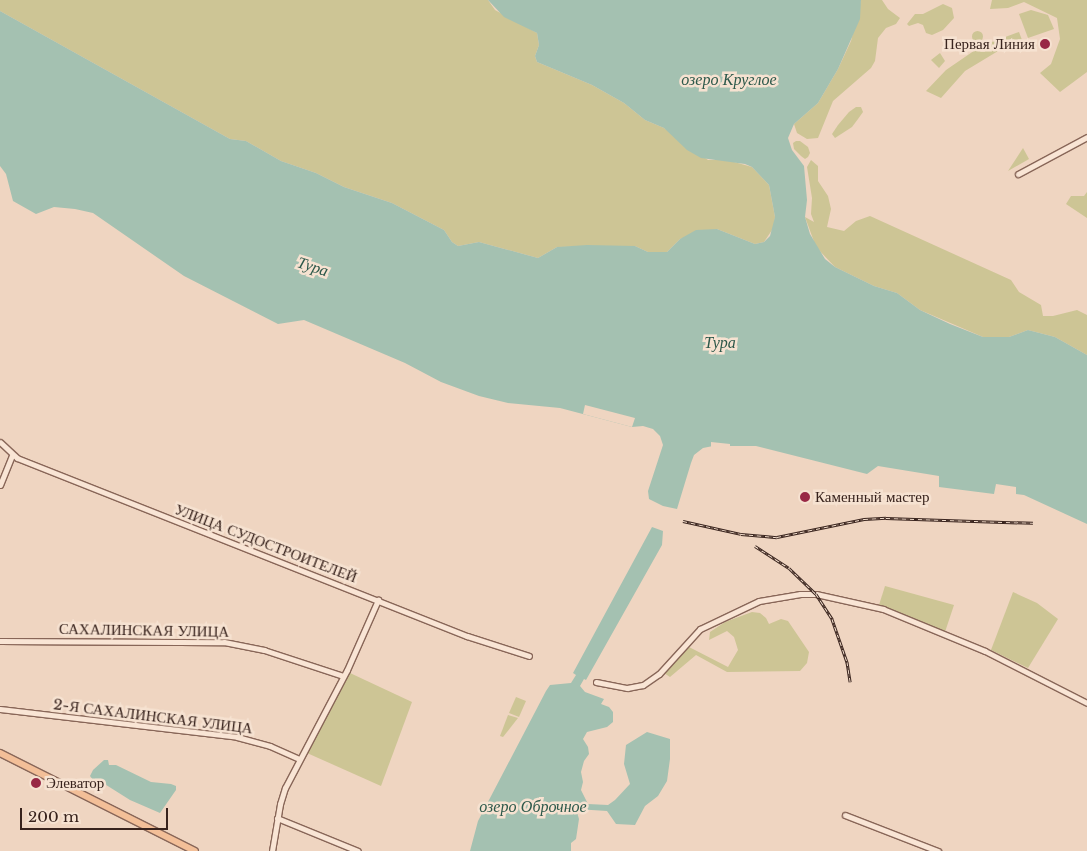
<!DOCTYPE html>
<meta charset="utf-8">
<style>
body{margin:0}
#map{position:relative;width:1087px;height:851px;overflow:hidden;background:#efd5c1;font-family:"Libre Baskerville",serif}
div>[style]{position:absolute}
.green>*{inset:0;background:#cdc595}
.round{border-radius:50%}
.water>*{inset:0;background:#a4c1b1}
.pier>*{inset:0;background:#efd5c1}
.roads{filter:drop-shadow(1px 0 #886658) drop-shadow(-1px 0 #886658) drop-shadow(0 1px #886658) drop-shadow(0 -1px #886658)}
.minor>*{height:5px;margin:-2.5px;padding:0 2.5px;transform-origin:2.5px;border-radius:2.5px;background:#f9e5d5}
.major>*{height:6px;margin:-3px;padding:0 3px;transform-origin:3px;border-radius:3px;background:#f3bf98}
.rail>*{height:3px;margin-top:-1.5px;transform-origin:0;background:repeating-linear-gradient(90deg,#f6e2d1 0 4px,#38231d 0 8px);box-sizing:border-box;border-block:1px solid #38231d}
.dots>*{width:14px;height:14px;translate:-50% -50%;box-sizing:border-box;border:2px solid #f6e2d1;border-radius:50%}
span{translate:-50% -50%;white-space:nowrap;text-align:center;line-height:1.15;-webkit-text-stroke:5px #f6e2d1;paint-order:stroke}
.poi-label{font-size:15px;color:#38231d}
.right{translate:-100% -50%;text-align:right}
.left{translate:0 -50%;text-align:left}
.street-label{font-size:15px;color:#38231d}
.water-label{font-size:16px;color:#2c584a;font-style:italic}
.scale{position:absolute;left:20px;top:808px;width:148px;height:22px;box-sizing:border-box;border:2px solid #38231d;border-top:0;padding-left:6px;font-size:15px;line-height:18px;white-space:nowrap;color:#38231d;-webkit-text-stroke:4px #f6e2d1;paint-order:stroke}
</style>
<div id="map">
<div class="green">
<div style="clip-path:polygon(0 0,488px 0,495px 10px,537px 33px,539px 45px,535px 56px,537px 62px,592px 85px,624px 103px,645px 120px,664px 128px,708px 160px,727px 160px,752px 167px,769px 185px,775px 217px,774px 227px,764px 242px,755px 244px,717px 229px,680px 239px,667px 252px,648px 252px,635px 246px,557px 247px,538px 258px,479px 242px,458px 246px,452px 242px,444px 230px,392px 203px,344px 187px,316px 173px,281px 161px,246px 141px,230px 139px,0 11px)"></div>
<div style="clip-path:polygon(861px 0,882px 0,888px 9px,900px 18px,896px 24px,886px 28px,878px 38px,875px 61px,871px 68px,833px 101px,818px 138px,807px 139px,797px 133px,794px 124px,818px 103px,838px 69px,851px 41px)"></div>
<div style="clip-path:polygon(992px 0,1087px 0,1087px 72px,1060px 92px,1040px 73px,1051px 64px,1060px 39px,1057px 18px,1024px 2px,1008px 8px,990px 9px)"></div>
<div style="clip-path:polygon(943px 4px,952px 8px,954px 18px,943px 30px,932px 35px,926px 33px,923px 25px,918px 23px,909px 26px,907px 24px,915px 14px,923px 14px)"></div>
<div style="clip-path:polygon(1031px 10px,1048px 15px,1054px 29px,1028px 38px,1019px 14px)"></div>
<div class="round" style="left:971.5px;top:30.5px;width:11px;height:11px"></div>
<div style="clip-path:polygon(1019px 32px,1022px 40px,1008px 45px,965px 71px,941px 98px,926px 91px,946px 70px,981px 46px)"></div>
<div style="clip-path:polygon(940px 53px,945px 61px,939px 68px,931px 60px)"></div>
<div style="clip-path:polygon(856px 107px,861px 107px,863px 112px,858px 119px,852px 127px,835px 138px,832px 134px,838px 125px,849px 112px)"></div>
<div style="clip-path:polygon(796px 141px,800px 141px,808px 147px,810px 153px,808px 157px,805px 159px,801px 156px,794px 149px,793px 143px)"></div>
<div style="clip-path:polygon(1023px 148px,1029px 159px,1008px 171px)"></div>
<div style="clip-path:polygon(811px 160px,818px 166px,818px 181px,828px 196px,831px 209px,827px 227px,844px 231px,856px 221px,870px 216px,1011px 280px,1019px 292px,1041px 305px,1043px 316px,1053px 316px,1077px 310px,1087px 315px,1087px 355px,1055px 337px,1028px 330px,1009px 337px,983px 337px,920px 310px,897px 293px,874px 286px,835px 267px,816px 247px,805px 217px,814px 222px,811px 214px,812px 198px,807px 167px)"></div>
<div style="clip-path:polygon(1087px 192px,1087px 218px,1066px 204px,1071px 196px,1084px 196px)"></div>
<div style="clip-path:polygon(885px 586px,954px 605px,945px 632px,879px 605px)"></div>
<div style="clip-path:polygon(1013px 592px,1037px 603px,1058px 619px,1028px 668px,991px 650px)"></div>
<div style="clip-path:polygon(752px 612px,760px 613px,766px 618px,769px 624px,781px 619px,788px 621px,809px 652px,807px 663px,800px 671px,727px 672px,696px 655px,670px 677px,664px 673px,666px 667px,689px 647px,728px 667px,738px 650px,734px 637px,727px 631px,709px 640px,710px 632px,725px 622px)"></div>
<div style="clip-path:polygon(350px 673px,412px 702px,381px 786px,307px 753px)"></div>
<div style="clip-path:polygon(516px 697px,526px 701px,519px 717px,509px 713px)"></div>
<div style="clip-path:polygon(508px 715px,518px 718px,503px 737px,500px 736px)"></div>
</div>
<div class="water">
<div style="clip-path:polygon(488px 0,861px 0,860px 19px,838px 69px,818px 103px,794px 124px,788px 138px,792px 150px,804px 166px,807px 200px,805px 217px,810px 234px,825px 259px,835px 267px,874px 286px,897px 293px,920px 310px,950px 324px,983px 337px,1009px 337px,1028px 330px,1055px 337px,1087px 355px,1087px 524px,1024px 495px,1016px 494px,1016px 487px,996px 484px,994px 494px,939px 487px,939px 476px,878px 466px,867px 474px,756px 446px,713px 446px,703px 448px,694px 455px,691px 463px,677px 509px,663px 506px,649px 499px,648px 491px,663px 445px,660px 436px,653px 429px,643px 426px,632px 427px,560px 408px,508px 403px,479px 396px,441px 382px,405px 363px,304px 320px,278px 324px,184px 276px,93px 213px,75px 209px,54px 207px,36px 214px,13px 201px,6px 174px,0 166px,0 11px,230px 139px,246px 141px,281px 161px,316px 173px,344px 187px,392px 203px,444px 230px,452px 242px,458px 246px,479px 242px,538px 258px,557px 247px,587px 245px,635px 246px,648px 252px,667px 252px,680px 239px,696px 230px,717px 229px,755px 244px,764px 242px,770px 236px,775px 217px,769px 185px,752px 167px,745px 164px,701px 158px,687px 150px,664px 128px,645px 120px,624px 103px,592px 85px,537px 62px,535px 56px,539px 45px,537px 33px,504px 17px)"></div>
<div style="clip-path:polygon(652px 527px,663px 531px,662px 545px,586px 680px,584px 679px,580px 686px,585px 692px,604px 699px,601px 704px,609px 707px,613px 712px,613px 722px,607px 727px,587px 732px,583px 739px,588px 747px,589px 754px,584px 761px,581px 772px,583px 782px,581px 790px,588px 804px,608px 805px,615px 800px,630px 784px,624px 764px,626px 745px,647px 732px,670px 739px,670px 759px,667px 781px,658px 796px,645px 806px,635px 825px,616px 824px,607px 811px,576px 809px,579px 819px,576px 839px,571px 843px,571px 851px,470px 851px,478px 821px,546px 691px,550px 685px,571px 683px,576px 675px,573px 673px)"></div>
<div style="clip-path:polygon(104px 760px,108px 760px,109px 765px,116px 765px,151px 782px,171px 784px,176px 786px,176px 790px,160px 813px,130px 800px,103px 783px,93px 780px,90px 776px,93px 770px)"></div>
</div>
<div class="pier">
<div style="clip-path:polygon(585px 405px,635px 418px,632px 427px,583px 414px)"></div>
<div style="clip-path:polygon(711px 442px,730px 444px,730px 449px,711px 449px)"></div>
</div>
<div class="roads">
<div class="minor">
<div style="left:1018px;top:174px;width:78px;rotate:-28.2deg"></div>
<div style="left:0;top:442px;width:23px;rotate:43deg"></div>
<div style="left:17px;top:458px;width:484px;rotate:21.6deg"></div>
<div style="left:467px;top:636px;width:65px;rotate:17.9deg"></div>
<div style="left:0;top:485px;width:32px;rotate:-68deg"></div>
<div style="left:0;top:641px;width:224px;rotate:0.3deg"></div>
<div style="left:224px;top:642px;width:41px;rotate:11.3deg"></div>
<div style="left:264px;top:650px;width:83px;rotate:18.2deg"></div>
<div style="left:596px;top:682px;width:32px;rotate:11deg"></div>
<div style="left:627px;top:688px;width:16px;rotate:-11deg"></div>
<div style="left:643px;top:685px;width:19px;rotate:-35deg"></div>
<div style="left:659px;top:674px;width:61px;rotate:-47.7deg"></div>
<div style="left:700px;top:629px;width:65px;rotate:-25.4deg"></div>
<div style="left:759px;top:601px;width:42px;rotate:-9.7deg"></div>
<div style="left:800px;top:594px;width:16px"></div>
<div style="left:816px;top:594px;width:69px;rotate:12.6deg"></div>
<div style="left:883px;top:609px;width:110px;rotate:22.4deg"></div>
<div style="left:985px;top:651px;width:114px;rotate:27deg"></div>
<div style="left:0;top:709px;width:239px;rotate:6.7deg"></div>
<div style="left:237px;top:737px;width:34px;rotate:15deg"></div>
<div style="left:270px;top:746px;width:32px;rotate:24deg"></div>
<div style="left:845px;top:815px;width:100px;rotate:21.2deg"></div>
<div style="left:277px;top:818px;width:87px;rotate:22.2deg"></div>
<div style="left:272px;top:851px;width:48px;rotate:-80.3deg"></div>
<div style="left:280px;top:804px;width:17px;rotate:-73deg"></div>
<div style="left:285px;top:788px;width:133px;rotate:-62.3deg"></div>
<div style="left:347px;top:670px;width:77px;rotate:-66.1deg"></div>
</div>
<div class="major">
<div style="left:0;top:753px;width:218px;rotate:26.7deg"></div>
</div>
</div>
<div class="rail">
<div style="left:683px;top:521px;width:59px;rotate:12.6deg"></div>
<div style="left:741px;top:534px;width:36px;rotate:5deg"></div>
<div style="left:777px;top:537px;width:89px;rotate:-11.7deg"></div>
<div style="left:864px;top:519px;width:22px;rotate:-3deg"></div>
<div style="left:886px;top:518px;width:147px;rotate:1.9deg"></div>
<div style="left:755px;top:546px;width:40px;rotate:32.9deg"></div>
<div style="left:789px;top:568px;width:37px;rotate:44deg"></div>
<div style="left:816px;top:594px;width:30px;rotate:57deg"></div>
<div style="left:832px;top:619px;width:46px;rotate:70.8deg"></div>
<div style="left:847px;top:662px;width:20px;rotate:81deg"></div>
</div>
<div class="dots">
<div style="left:1045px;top:44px;background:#982845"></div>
<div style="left:805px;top:497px;background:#982845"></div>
<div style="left:36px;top:783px;background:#982845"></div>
</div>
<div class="poi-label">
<span class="right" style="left:1035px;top:44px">Первая Линия</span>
<span class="left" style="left:815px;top:497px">Каменный мастер</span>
<span class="left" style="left:46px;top:783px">Элеватор</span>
</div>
<div class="street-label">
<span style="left:266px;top:543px;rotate:21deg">УЛИЦА СУДОСТРОИТЕЛЕЙ</span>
<span style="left:144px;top:630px;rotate:1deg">САХАЛИНСКАЯ УЛИЦА</span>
<span style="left:153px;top:716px;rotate:7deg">2-Я САХАЛИНСКАЯ УЛИЦА</span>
</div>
<div class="water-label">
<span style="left:729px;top:79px">озеро Круглое</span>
<span style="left:313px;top:266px;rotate:18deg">Тура</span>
<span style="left:720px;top:342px">Тура</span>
<span style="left:533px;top:806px">озеро Оброчное</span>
</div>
<div class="scale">200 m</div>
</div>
